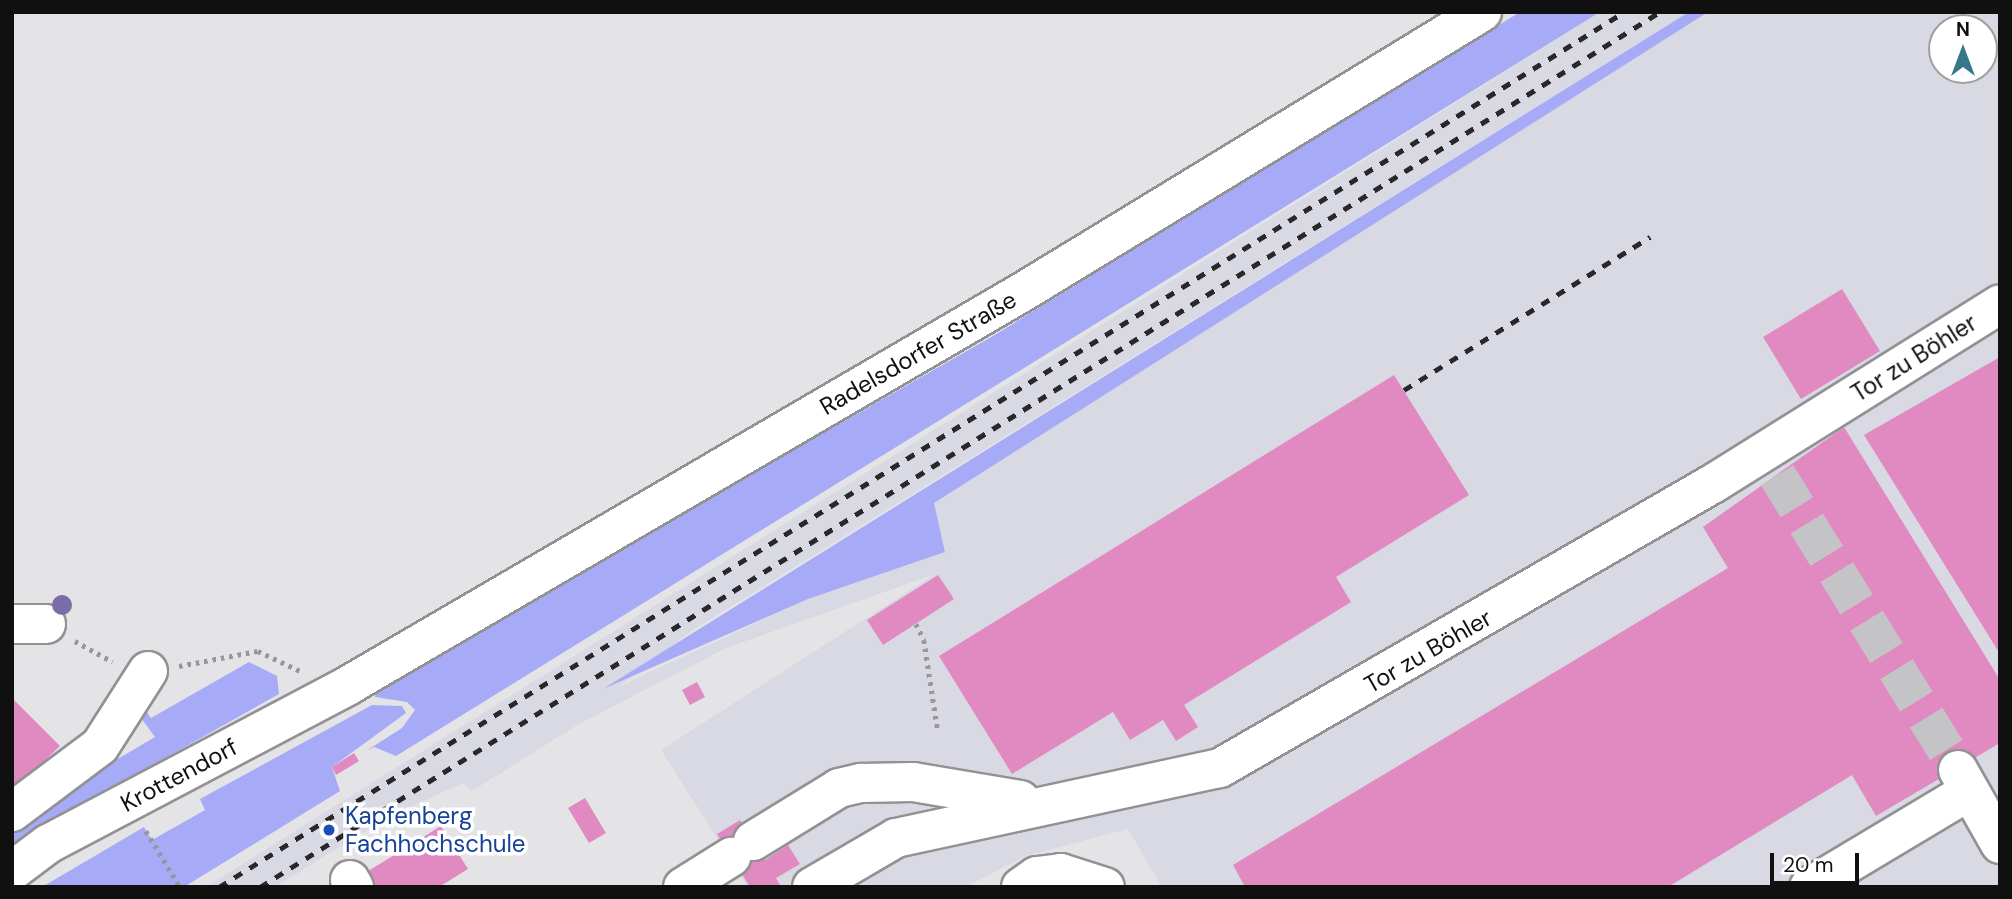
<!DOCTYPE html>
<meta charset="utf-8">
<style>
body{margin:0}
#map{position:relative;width:2012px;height:899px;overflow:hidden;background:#e4e4e7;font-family:"DM Sans",sans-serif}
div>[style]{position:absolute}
.built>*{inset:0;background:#d8d9e3}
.green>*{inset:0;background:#a7aaf6}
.building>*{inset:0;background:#e18ac1}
.minor-tunnel>*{height:38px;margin-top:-19px;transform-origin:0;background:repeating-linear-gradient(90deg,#c4c4c7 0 38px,transparent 0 57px)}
.path>*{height:4.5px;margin-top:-2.25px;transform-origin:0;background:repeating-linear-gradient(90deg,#979799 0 3.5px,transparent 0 8.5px)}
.roads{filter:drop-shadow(2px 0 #929295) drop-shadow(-2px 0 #929295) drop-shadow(0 2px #929295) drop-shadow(0 -2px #929295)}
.minor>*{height:38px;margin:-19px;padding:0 19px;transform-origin:19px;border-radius:19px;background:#fff}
.rail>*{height:5px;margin-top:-2.5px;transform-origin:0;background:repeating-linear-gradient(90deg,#282829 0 9px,transparent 0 18px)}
.trees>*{width:20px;height:20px;margin:-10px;border-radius:50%;background:#7b6da7}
.dots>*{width:19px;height:19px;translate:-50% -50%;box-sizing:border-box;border:4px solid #fff;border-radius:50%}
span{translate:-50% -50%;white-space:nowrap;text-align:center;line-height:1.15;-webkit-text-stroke:7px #fff;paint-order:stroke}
.street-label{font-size:24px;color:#101011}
.transit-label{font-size:24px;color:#164399}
.left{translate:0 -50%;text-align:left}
.frame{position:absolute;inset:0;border:14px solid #101011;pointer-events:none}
.north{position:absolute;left:1928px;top:14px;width:70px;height:70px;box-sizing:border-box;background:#fff;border:2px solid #9f9fa0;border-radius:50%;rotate:0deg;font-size:19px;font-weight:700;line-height:28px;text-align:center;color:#101011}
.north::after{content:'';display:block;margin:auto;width:24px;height:32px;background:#36788a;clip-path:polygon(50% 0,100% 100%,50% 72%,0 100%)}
.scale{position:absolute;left:1770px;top:853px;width:89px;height:32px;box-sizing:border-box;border:4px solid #101011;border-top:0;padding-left:9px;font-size:21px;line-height:24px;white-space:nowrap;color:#101011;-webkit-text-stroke:5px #fff;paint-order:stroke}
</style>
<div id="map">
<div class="built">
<div style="clip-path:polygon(evenodd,1600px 12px,1689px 12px,690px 632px,620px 686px,808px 599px,945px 552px,934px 503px,1708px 12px,2000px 12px,2000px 887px,1162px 887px,1128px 829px,1026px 856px,965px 887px,748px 887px,661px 750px,935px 574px,726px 648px,579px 724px,472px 791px,463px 783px,388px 817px,275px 887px,206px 887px,1600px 12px,1942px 28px,1984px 28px,1984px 70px,1942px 70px,1942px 28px)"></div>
</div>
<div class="green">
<div style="clip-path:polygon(1520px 12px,1600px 12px,396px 756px,374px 747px,366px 751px,402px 728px,415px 710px,407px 702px,375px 697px,378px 688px,993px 336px)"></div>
<div style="clip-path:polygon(1689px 12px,1708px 12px,934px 503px,945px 552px,808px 599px,603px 689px)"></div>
<div style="clip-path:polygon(249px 662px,277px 676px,279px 694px,12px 844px,12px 823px,21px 816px,155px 737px,136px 711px,142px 705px,151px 718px)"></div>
<div style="clip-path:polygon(372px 705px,402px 706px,406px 713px,332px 767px,340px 791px,184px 887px,42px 887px,144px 827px,152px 840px,205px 810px,200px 799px)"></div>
</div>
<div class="building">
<div style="clip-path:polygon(1842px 289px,1880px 351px,1801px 399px,1763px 337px)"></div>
<div style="clip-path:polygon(2000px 357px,2000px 654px,1864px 435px)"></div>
<div style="clip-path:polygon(1394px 375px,1469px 495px,1336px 577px,1351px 602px,1184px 705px,1198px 727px,1176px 741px,1163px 720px,1130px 740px,1113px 712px,1012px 774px,939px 656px)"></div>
<div style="clip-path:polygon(1844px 427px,2000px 680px,2000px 743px,1876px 816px,1852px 775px,1668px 887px,1245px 887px,1233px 865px,1728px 568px,1703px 527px)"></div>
<div style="clip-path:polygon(938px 575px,954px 599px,883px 645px,867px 620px)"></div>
<div style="clip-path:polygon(697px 682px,705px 697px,690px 705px,682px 690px)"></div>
<div style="clip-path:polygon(12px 698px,60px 746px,18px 787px,12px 782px)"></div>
<div style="clip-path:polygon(354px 753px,359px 761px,336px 775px,332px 767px)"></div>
<div style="clip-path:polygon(585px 798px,606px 833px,589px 843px,568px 808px)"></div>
<div style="clip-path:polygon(740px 820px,765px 860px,788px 845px,800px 864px,776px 878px,781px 887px,750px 887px,717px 834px)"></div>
<div style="clip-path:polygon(441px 826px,468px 869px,439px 887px,374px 887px,365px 873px)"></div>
</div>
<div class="minor-tunnel">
<div style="left:1777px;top:475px;width:344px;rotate:58.4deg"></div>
</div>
<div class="path">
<div style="left:916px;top:624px;width:18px;rotate:63deg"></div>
<div style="left:924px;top:640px;width:93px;rotate:81.3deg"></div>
<div style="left:75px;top:641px;width:43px;rotate:28.9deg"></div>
<div style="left:179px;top:666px;width:80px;rotate:-10.8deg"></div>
<div style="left:258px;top:651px;width:49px;rotate:25.5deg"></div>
<div style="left:146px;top:831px;width:66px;rotate:58.7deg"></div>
</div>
<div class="roads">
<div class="minor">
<div style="left:12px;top:624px;width:34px"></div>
<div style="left:1958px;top:770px;width:85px;rotate:60.4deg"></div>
<div style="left:12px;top:812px;width:110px;rotate:-36.9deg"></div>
<div style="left:100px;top:746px;width:89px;rotate:-57.4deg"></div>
<div style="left:753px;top:841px;width:101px;rotate:-31.6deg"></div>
<div style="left:839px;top:788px;width:23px;rotate:-13deg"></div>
<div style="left:861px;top:783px;width:52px;rotate:-1.1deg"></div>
<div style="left:913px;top:782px;width:109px;rotate:9.5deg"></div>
<div style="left:12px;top:871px;width:45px;rotate:-36.9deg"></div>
<div style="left:48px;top:844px;width:340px;rotate:-27.8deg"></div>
<div style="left:349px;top:685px;width:784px;rotate:-30.26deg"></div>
<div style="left:1026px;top:290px;width:534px;rotate:-31.37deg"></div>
<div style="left:350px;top:880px;width:8px;rotate:60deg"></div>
<div style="left:683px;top:887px;width:57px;rotate:-32deg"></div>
<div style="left:812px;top:887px;width:97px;rotate:-30.3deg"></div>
<div style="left:896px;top:838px;width:331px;rotate:-12.2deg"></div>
<div style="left:1220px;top:768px;width:570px;rotate:-29.98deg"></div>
<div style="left:1714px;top:483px;width:337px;rotate:-32deg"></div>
<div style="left:1021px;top:887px;width:19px;rotate:-35deg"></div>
<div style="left:1037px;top:876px;width:24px;rotate:-7deg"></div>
<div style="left:1061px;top:873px;width:46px;rotate:17.7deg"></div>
<div style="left:1809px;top:887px;width:185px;rotate:-30.9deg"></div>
</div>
</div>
<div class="rail">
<div style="left:1404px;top:390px;width:290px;rotate:-31.9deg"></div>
<div style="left:219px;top:887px;width:1655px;rotate:-31.91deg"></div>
<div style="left:260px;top:887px;width:1651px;rotate:-32.01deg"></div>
</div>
<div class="trees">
<div style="left:62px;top:605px"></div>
</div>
<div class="dots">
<div style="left:329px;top:830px;background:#1a4fb4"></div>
</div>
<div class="street-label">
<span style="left:918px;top:353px;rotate:-30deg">Radelsdorfer Straße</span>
<span style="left:1914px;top:358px;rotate:-32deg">Tor zu Böhler</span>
<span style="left:1428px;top:651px;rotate:-30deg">Tor zu Böhler</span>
<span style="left:179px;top:775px;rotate:-28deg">Krottendorf</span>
</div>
<div class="transit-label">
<span class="left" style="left:345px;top:830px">Kapfenberg<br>Fachhochschule</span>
</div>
<div class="frame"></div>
<div class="north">N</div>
<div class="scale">20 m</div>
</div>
